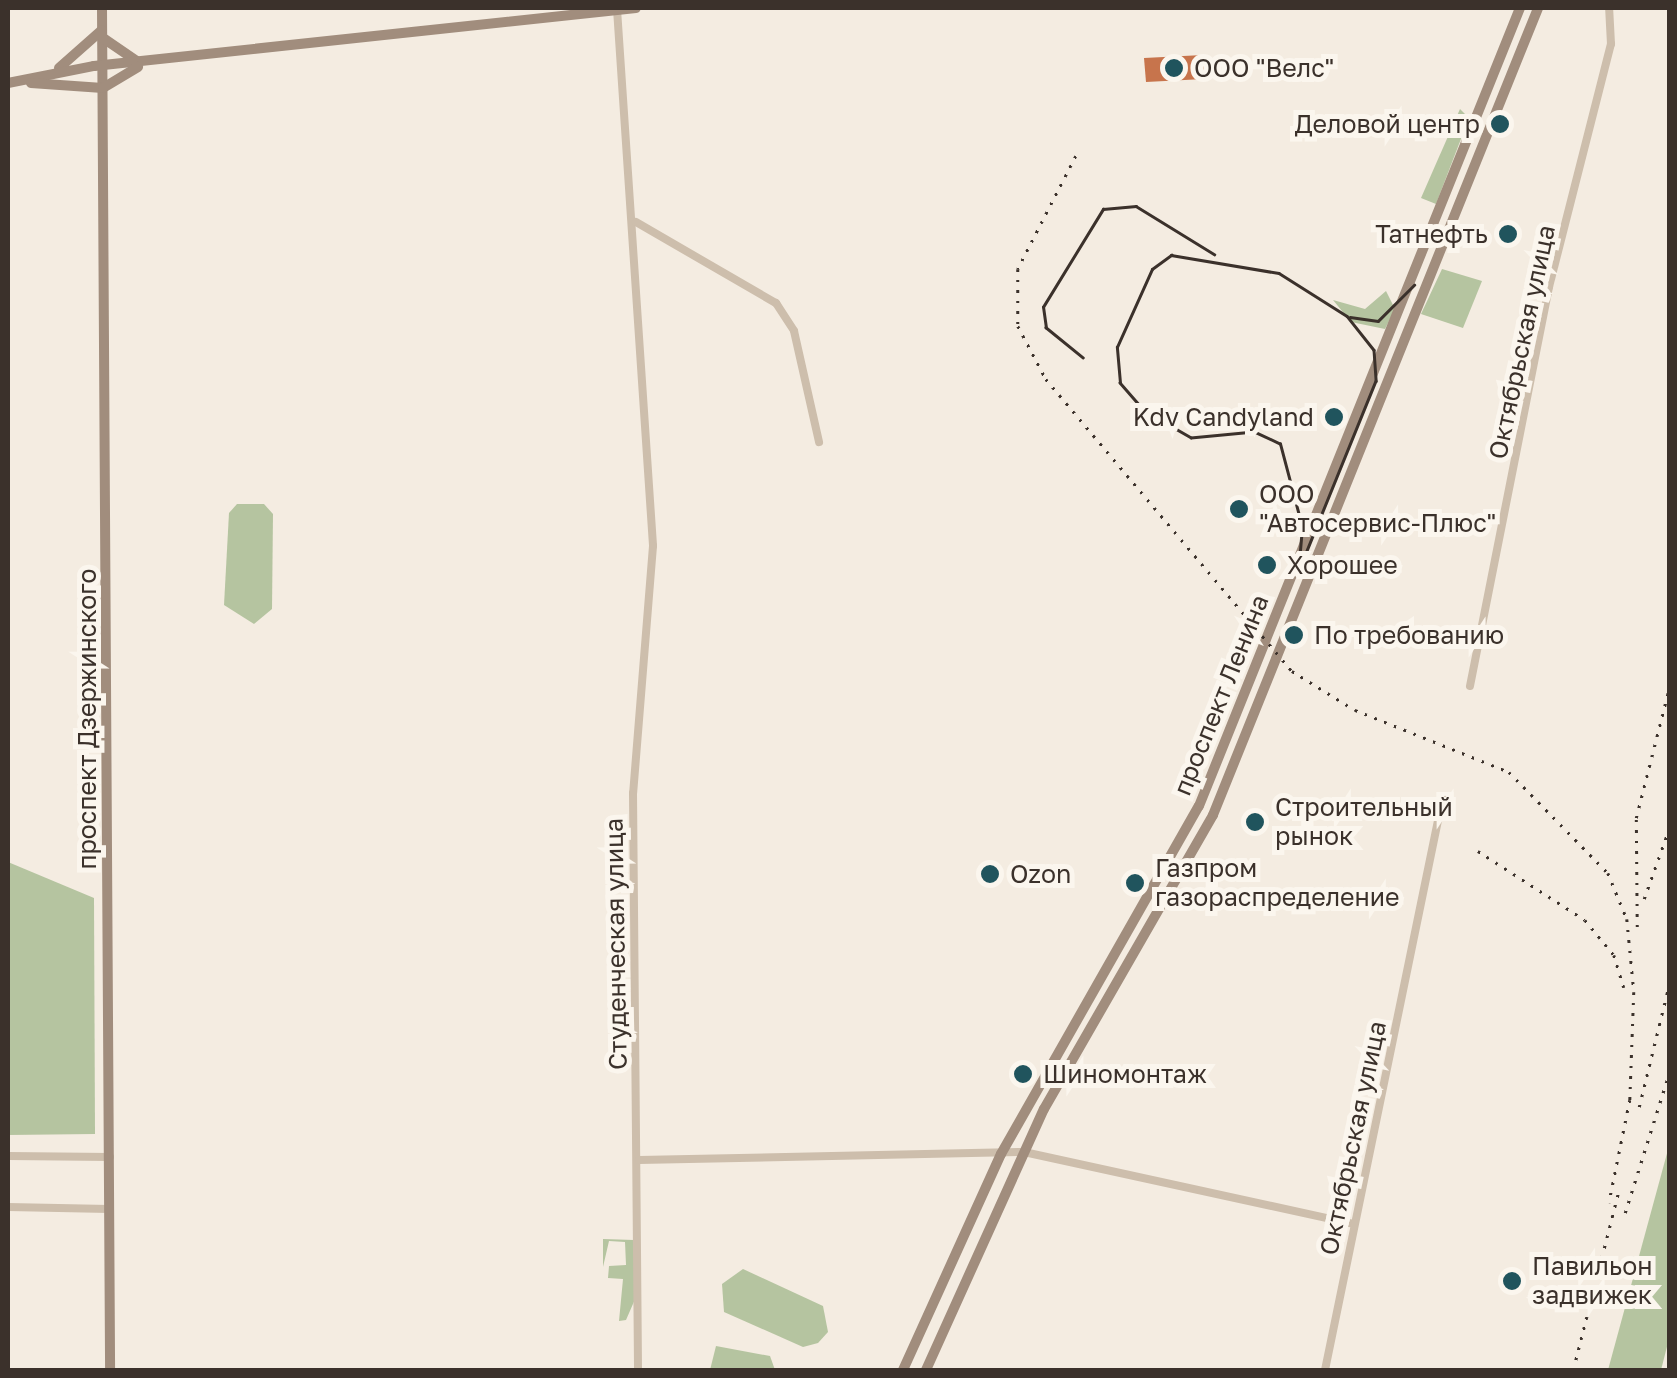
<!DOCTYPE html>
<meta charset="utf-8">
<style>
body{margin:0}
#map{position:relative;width:1677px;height:1378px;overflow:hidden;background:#f4ece1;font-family:"Golos Text",sans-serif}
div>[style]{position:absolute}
.green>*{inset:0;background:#b5c4a0}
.building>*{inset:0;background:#c7744c}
.street>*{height:8px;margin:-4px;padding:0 4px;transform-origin:4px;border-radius:4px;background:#cdbeac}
.secondary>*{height:10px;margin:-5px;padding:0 5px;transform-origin:5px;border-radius:5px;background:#a18d7d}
.tram>*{height:2.5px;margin:-1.25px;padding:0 1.25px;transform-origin:1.25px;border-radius:1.25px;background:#3b312b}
.rail>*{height:2.5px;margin-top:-1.25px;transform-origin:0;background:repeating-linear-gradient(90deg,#3b312b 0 2.5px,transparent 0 10.5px)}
.dots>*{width:28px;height:28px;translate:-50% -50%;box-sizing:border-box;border:5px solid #fbf6ee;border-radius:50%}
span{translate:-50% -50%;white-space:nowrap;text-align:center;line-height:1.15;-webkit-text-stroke:10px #fbf6ee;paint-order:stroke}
.poi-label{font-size:25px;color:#3b312b}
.left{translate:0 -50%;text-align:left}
.right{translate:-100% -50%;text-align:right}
.street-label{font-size:25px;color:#3b312b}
.frame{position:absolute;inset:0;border:10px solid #3b312b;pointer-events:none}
</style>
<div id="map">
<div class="green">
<div style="clip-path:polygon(1460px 109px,1469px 118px,1436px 204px,1421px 198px)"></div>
<div style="clip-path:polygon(1442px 269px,1482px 281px,1463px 328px,1421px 314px)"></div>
<div style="clip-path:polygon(1386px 291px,1395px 309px,1385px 329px,1351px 322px,1333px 300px,1365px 309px)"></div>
<div style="clip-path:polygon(237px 504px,264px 504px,273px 514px,272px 609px,254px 624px,224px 605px,229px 513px)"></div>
<div style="clip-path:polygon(8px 862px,94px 898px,95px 1134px,8px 1135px)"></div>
<div style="clip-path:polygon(1669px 1146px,1669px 1339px,1661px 1370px,1608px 1370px)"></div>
<div style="clip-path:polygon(603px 1239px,634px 1240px,636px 1297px,626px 1320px,619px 1321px,623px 1279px,608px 1278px,609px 1266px,626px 1265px,625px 1242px,609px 1241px,603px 1267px)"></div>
<div style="clip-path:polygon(743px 1269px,823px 1306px,828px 1332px,818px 1343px,803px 1347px,724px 1312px,722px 1284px)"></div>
<div style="clip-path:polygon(716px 1346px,770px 1356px,775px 1370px,710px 1370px)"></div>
</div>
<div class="building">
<div style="clip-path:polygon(1203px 55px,1204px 79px,1146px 82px,1144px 58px)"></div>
</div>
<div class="street">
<div style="left:617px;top:9px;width:538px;rotate:86.16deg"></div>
<div style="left:653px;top:546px;width:248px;rotate:94.6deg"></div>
<div style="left:633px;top:793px;width:577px;rotate:89.5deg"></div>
<div style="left:636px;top:222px;width:162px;rotate:30.1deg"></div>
<div style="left:776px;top:303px;width:33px;rotate:57deg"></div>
<div style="left:794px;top:331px;width:114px;rotate:77.3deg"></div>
<div style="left:1470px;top:686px;width:407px;rotate:-78.8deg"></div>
<div style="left:1549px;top:287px;width:251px;rotate:-75.7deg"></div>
<div style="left:1611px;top:44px;width:36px;rotate:-93deg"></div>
<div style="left:1192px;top:895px;width:26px;rotate:13deg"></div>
<div style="left:8px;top:1156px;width:102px;rotate:0.6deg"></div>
<div style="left:639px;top:1160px;width:385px;rotate:-1.2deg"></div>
<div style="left:1024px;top:1152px;width:337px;rotate:12.3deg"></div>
<div style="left:8px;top:1207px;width:101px;rotate:1.1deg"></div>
<div style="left:1325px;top:1370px;width:586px;rotate:-78.38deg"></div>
</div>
<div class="secondary">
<div style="left:102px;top:8px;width:1362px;rotate:89.66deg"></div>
<div style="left:103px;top:38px;width:42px;rotate:34.4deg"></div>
<div style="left:59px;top:68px;width:57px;rotate:-41.5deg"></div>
<div style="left:8px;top:83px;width:88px;rotate:-11.2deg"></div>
<div style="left:94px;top:66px;width:545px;rotate:-6.11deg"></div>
<div style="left:31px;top:83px;width:72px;rotate:4deg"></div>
<div style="left:103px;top:88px;width:41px;rotate:-31deg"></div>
<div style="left:903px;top:1370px;width:237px;rotate:-65.6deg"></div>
<div style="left:1001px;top:1154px;width:400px;rotate:-60.4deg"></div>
<div style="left:1199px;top:806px;width:860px;rotate:-68.09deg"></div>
<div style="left:926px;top:1370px;width:286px;rotate:-65.7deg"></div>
<div style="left:1044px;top:1109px;width:339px;rotate:-60.1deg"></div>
<div style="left:1213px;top:815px;width:870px;rotate:-68.06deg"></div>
</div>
<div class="tram">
<div style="left:1171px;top:255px;width:109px;rotate:9.5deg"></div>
<div style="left:1279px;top:273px;width:80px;rotate:32.3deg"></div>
<div style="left:1347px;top:316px;width:43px;rotate:51.5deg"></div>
<div style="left:1374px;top:350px;width:31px;rotate:86deg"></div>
<div style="left:1376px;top:381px;width:207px;rotate:112.1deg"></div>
<div style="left:1298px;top:573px;width:46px;rotate:-85deg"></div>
<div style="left:1302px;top:527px;width:86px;rotate:-104.8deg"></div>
<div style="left:1280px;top:444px;width:29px;rotate:-155deg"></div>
<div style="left:1254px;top:432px;width:63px;rotate:174.6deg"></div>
<div style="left:1191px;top:438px;width:54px;rotate:-150.1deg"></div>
<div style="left:1144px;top:411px;width:37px;rotate:-131deg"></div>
<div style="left:1120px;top:383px;width:36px;rotate:-95deg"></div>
<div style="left:1117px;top:347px;width:85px;rotate:-65.8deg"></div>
<div style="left:1152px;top:269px;width:24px;rotate:-36deg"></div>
<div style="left:1350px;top:317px;width:28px;rotate:8deg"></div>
<div style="left:1378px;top:321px;width:51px;rotate:-45deg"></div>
<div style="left:1083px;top:358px;width:48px;rotate:-141deg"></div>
<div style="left:1046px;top:328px;width:21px;rotate:-98deg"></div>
<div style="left:1043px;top:307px;width:115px;rotate:-58.5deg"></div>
<div style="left:1103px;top:209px;width:33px;rotate:-5deg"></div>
<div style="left:1136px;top:206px;width:92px;rotate:31.6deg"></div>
</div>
<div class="rail">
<div style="left:1076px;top:156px;width:127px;rotate:117.2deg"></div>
<div style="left:1018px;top:269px;width:57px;rotate:90deg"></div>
<div style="left:1018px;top:326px;width:60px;rotate:62.2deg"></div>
<div style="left:1046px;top:379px;width:382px;rotate:49.9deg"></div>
<div style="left:1292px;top:671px;width:74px;rotate:31.8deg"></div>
<div style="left:1355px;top:710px;width:166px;rotate:21.9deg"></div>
<div style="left:1509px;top:772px;width:141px;rotate:45.6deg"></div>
<div style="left:1608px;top:873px;width:50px;rotate:67.6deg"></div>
<div style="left:1627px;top:919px;width:73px;rotate:84.5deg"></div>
<div style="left:1634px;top:992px;width:108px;rotate:92.1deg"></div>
<div style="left:1630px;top:1100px;width:105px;rotate:101.5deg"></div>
<div style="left:1478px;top:851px;width:127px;rotate:32.8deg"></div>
<div style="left:1585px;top:920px;width:45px;rotate:50.4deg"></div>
<div style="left:1614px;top:955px;width:34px;rotate:73deg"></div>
<div style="left:1644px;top:899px;width:77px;rotate:-70.4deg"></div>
<div style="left:1637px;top:927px;width:109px;rotate:-90.5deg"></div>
<div style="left:1636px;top:818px;width:137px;rotate:-75.7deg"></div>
<div style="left:1639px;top:1107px;width:130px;rotate:-76.2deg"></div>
<div style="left:1625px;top:1213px;width:150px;rotate:-72.5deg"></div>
<div style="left:1573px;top:1370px;width:186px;rotate:-75.7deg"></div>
</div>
<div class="dots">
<div style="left:1174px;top:68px;background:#20545d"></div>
<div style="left:1500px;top:124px;background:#20545d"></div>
<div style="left:1508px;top:234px;background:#20545d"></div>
<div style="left:1334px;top:417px;background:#20545d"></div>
<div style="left:1239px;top:509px;background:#20545d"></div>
<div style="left:1267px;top:565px;background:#20545d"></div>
<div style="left:1294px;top:635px;background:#20545d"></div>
<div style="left:1255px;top:822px;background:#20545d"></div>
<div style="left:990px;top:874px;background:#20545d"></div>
<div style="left:1135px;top:883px;background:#20545d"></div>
<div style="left:1023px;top:1074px;background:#20545d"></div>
<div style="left:1512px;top:1281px;background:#20545d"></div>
</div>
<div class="poi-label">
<span class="left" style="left:1194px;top:68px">ООО "Велс"</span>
<span class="right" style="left:1480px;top:124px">Деловой центр</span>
<span class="right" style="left:1488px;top:234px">Татнефть</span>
<span class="right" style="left:1314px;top:417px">Kdv Candyland</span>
<span class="left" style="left:1259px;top:509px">ООО<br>"Автосервис-Плюс"</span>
<span class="left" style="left:1287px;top:565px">Хорошее</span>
<span class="left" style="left:1314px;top:635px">По требованию</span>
<span class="left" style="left:1275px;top:822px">Строительный<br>рынок</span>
<span class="left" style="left:1155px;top:883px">Газпром<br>газораспределение</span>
<span class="left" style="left:1010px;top:874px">Ozon</span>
<span class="left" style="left:1043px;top:1074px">Шиномонтаж</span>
<span class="left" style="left:1532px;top:1281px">Павильон<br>задвижек</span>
</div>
<div class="street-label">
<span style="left:1522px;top:342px;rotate:-78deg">Октябрьская улица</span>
<span style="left:1221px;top:695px;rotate:-68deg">проспект Ленина</span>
<span style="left:87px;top:719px;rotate:-90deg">проспект Дзержинского</span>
<span style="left:616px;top:944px;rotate:-91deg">Студенческая улица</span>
<span style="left:1353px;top:1138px;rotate:-78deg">Октябрьская улица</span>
</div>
<div class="frame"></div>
</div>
